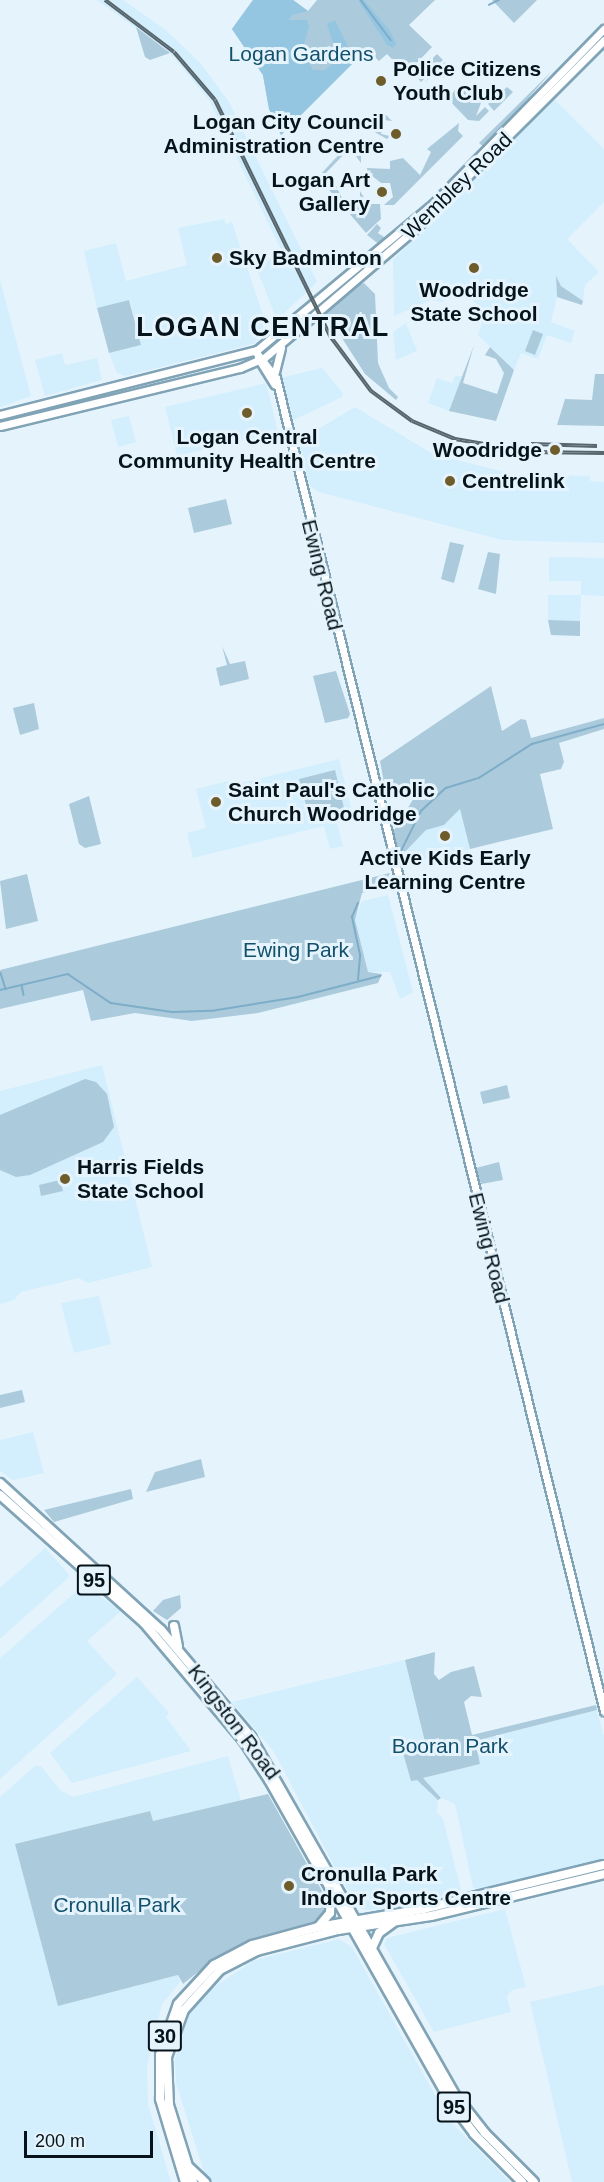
<!DOCTYPE html>
<style>
body{margin:0}
#map{position:relative;width:604px;height:2182px;overflow:hidden;background:#e5f4fc;font-family:Helvetica,sans-serif}
div>[style]{position:absolute}
.built>*{inset:0;background:#d3eefd}
.green>*{inset:0;background:#abcadc}
.forest>*{inset:0;background:#95c6e1}
.stream>*{height:1.5px;margin:-0.75px;padding:0 0.75px;transform-origin:0.75px;border-radius:0.75px;background:#7dadc8}
.roads{filter:drop-shadow(2px 0 #81a3b6) drop-shadow(-2px 0 #81a3b6) drop-shadow(0 2px #81a3b6) drop-shadow(0 -2px #81a3b6)}
.secondary>*{height:7px;margin:-3.5px;padding:0 3.5px;transform-origin:3.5px;border-radius:3.5px;background:#fff}
.primary>*{height:8px;margin:-4px;padding:0 4px;transform-origin:4px;border-radius:4px;background:#fff}
.rail>*{height:4px;margin-top:-2px;transform-origin:0;background:repeating-linear-gradient(90deg,#e5f4fc 0 4.5px,#57656c 0 9px);box-sizing:border-box;border-block:2px solid #57656c}
.dots>*{width:16px;height:16px;translate:-50% -50%;box-sizing:border-box;border:3px solid #e5f4fc;border-radius:50%}
span{translate:-50% -50%;white-space:nowrap;text-align:center;line-height:1.15;-webkit-text-stroke:6px #e5f4fc;paint-order:stroke}
.shield-label span{padding:2px 4px;background:#e5f4fc;border:2px solid;border-radius:4px;-webkit-text-stroke-width:0}
.shield-label{font-size:20px;color:#06131a;font-weight:700}
.park-label{font-size:21px;color:#13506c}
.poi-label{font-size:21px;color:#06131a;font-weight:700}
.left{translate:0 -50%;text-align:left}
.right{translate:-100% -50%;text-align:right}
.street-label{font-size:21px;color:#06131a}
.district-label{font-size:27px;color:#06131a;font-weight:700;letter-spacing:1.5px}
.scale{position:absolute;left:24px;top:2131px;width:129px;height:27px;box-sizing:border-box;border:3px solid #06131a;border-top:0;padding-left:8px;font-size:18px;line-height:21px;white-space:nowrap;color:#06131a;-webkit-text-stroke:4px #e5f4fc;paint-order:stroke}
</style>
<div id="map">
<div class="built">
<div style="clip-path:polygon(97px 0,123px 0,166px 30px,202px 65px,229px 102px,317px 282px,277px 320px,255px 265px,283px 254px,209px 100px,170px 53px)"></div>
<div style="clip-path:polygon(554px 99px,604px 149px,604px 202px,567px 239px,599px 272px,585px 285px,583px 301px,561px 286px,556px 277px,557px 297px,551px 322px,575px 331px,571px 343px,547px 335px,538px 359px,521px 353px,514px 370px,478px 335px,485px 313px,460px 287px,443px 302px,431px 300px,394px 316px,393px 260px)"></div>
<div style="clip-path:polygon(224px 219px,226px 224px,232px 222px,268px 330px,253px 344px,125px 376px,117px 373px,109px 353px,141px 345px,130px 300px,97px 308px,84px 251px,116px 243px,126px 281px,187px 265px,178px 228px)"></div>
<div style="clip-path:polygon(0 280px,31px 396px,0 407px)"></div>
<div style="clip-path:polygon(406px 323px,417px 351px,396px 360px,393px 332px)"></div>
<div style="clip-path:polygon(62px 353px,65px 365px,97px 358px,102px 380px,45px 396px,35px 360px)"></div>
<div style="clip-path:polygon(322px 368px,343px 393px,342px 397px,294px 420px,290px 417px,280px 378px)"></div>
<div style="clip-path:polygon(455px 376px,463px 376px,449px 411px,428px 403px,437px 378px,452px 383px)"></div>
<div style="clip-path:polygon(266px 383px,278px 432px,177px 456px,165px 407px)"></div>
<div style="clip-path:polygon(355px 407px,433px 454px,513px 474px,590px 476px,590px 481px,604px 482px,604px 543px,502px 540px,319px 492px,310px 486px,300px 447px,303px 438px)"></div>
<div style="clip-path:polygon(129px 416px,136px 442px,118px 447px,111px 420px)"></div>
<div style="clip-path:polygon(549px 557px,604px 558px,604px 596px,581px 595px,580px 621px,548px 620px,548px 595px,581px 595px,581px 581px,549px 581px)"></div>
<div style="clip-path:polygon(339px 759px,354px 819px,337px 823px,343px 846px,330px 849px,324px 826px,193px 858px,187px 833px,206px 828px,196px 789px,228px 781px,229px 786px)"></div>
<div style="clip-path:polygon(460px 809px,470px 849px,402px 865px,400px 857px,426px 830px,444px 825px)"></div>
<div style="clip-path:polygon(388px 895px,413px 992px,400px 999px,390px 972px,368px 972px,355px 920px,362px 901px)"></div>
<div style="clip-path:polygon(102px 1065px,152px 1267px,88px 1283px,79px 1278px,21px 1292px,14px 1300px,0 1304px,0 1091px)"></div>
<div style="clip-path:polygon(99px 1296px,111px 1344px,74px 1353px,61px 1303px)"></div>
<div style="clip-path:polygon(33px 1432px,44px 1473px,13px 1480px,0 1471px,0 1440px)"></div>
<div style="clip-path:polygon(45px 1548px,69px 1574px,68px 1578px,0 1639px,0 1588px)"></div>
<div style="clip-path:polygon(84px 1585px,121px 1611px,87px 1641px,117px 1674px,0 1779px,0 1658px)"></div>
<div style="clip-path:polygon(405px 1660px,426px 1746px,403px 1753px,411px 1781px,417px 1779px,438px 1800px,437px 1812px,443px 1819px,461px 1890px,403px 1907px,366px 1910px,359px 1908px,340px 1877px,274px 1752px,232px 1702px)"></div>
<div style="clip-path:polygon(137px 1677px,169px 1713px,166px 1717px,191px 1751px,72px 1783px,50px 1753px)"></div>
<div style="clip-path:polygon(597px 1710px,604px 1737px,604px 1859px,479px 1890px,473px 1887px,455px 1804px,441px 1798px,423px 1778px,480px 1764px,474px 1741px)"></div>
<div style="clip-path:polygon(228px 1756px,241px 1801px,153px 1821px,149px 1811px,16px 1844px,58px 2006px,178px 1975px,180px 1982px,162px 2004px,147px 2066px,148px 2104px,171px 2182px,0 2182px,0 1797px,35px 1766px,41px 1766px,60px 1790px,73px 1797px)"></div>
<div style="clip-path:polygon(505px 1909px,526px 1987px,512px 1990px,507px 1997px,511px 2012px,434px 2032px,384px 1944px,387px 1938px)"></div>
<div style="clip-path:polygon(339px 1939px,352px 1947px,449px 2120px,510px 2182px,207px 2182px,176px 2083px,175px 2059px,189px 2015px,209px 1990px,255px 1960px)"></div>
<div style="clip-path:polygon(604px 1985px,604px 2182px,572px 2182px,530px 2002px)"></div>
</div>
<div class="green">
<div style="clip-path:polygon(253px 0,293px 0,308px 11px,317px 0,435px 0,409px 25px,432px 47px,406px 74px,387px 54px,379px 61px,367px 49px,281px 135px,269px 109px,263px 75px,232px 29px)"></div>
<div style="clip-path:polygon(492px 0,537px 0,514px 23px)"></div>
<div style="clip-path:polygon(136px 27px,170px 53px,150px 60px,145px 57px)"></div>
<div style="clip-path:polygon(437px 54px,443px 60px,421px 82px,415px 75px)"></div>
<div style="clip-path:polygon(445px 62px,452px 70px,444px 78px,437px 72px,424px 83px)"></div>
<div style="clip-path:polygon(552px 71px,491px 141px,484px 147px,479px 143px)"></div>
<div style="clip-path:polygon(507px 87px,513px 92px,494px 111px,488px 104px)"></div>
<div style="clip-path:polygon(467px 88px,481px 103px,476px 116px,485px 107px,489px 111px,479px 121px,468px 120px,448px 99px,455px 90px)"></div>
<div style="clip-path:polygon(384px 113px,392px 121px,384px 120px,381px 134px,390px 136px,387px 139px,364px 126px)"></div>
<div style="clip-path:polygon(459px 123px,458px 131px,463px 136px,394px 205px,384px 205px,393px 197px,390px 183px,381px 183px,371px 175px,368px 177px,367px 168px,390px 169px,390px 161px,403px 158px,420px 175px,431px 152px,427px 149px)"></div>
<div style="clip-path:polygon(346px 147px,351px 147px,361px 155px,361px 163px,350px 148px,323px 176px,336px 186px,346px 206px,360px 202px,360px 191px,368px 204px,380px 204px,381px 219px,366px 233px,318px 177px)"></div>
<div style="clip-path:polygon(377px 224px,381px 228px,378px 233px,387px 239px,380px 245px,367px 235px)"></div>
<div style="clip-path:polygon(556px 276px,561px 286px,583px 301px,582px 305px,557px 297px)"></div>
<div style="clip-path:polygon(364px 283px,375px 294px,378px 363px,389px 388px,398px 397px,396px 400px,365px 374px,326px 313px,350px 288px)"></div>
<div style="clip-path:polygon(129px 300px,141px 345px,109px 353px,97px 308px)"></div>
<div style="clip-path:polygon(533px 330px,543px 334px,535px 355px,525px 351px)"></div>
<div style="clip-path:polygon(474px 345px,463px 383px,497px 394px,504px 373px,496px 359px,485px 355px,490px 347px,514px 370px,496px 421px,449px 411px)"></div>
<div style="clip-path:polygon(595px 374px,604px 374px,604px 426px,557px 425px,565px 399px,592px 400px)"></div>
<div style="clip-path:polygon(226px 499px,232px 524px,194px 533px,188px 508px)"></div>
<div style="clip-path:polygon(450px 542px,464px 545px,454px 583px,441px 579px)"></div>
<div style="clip-path:polygon(488px 552px,500px 554px,496px 594px,478px 589px)"></div>
<div style="clip-path:polygon(548px 620px,580px 621px,580px 636px,551px 635px)"></div>
<div style="clip-path:polygon(222px 646px,230px 664px,245px 661px,249px 679px,220px 686px,216px 668px,227px 665px)"></div>
<div style="clip-path:polygon(336px 671px,350px 714px,348px 718px,325px 723px,313px 676px)"></div>
<div style="clip-path:polygon(491px 686px,502px 731px,521px 719px,526px 720px,531px 738px,604px 718px,604px 729px,559px 743px,564px 762px,561px 769px,540px 774px,553px 829px,470px 849px,460px 809px,444px 825px,426px 830px,400px 857px,393px 832px,417px 793px,387px 799px,380px 761px)"></div>
<div style="clip-path:polygon(34px 703px,39px 729px,20px 735px,13px 708px)"></div>
<div style="clip-path:polygon(335px 770px,344px 808px,309px 816px,299px 779px)"></div>
<div style="clip-path:polygon(89px 796px,101px 844px,85px 848px,79px 844px,69px 804px)"></div>
<div style="clip-path:polygon(390px 873px,383px 887px,362px 893px,355px 920px,368px 972px,382px 974px,378px 983px,258px 1013px,192px 1021px,135px 1013px,91px 1021px,83px 990px,0 1009px,0 970px)"></div>
<div style="clip-path:polygon(27px 874px,38px 921px,6px 929px,0 881px)"></div>
<div style="clip-path:polygon(85px 1079px,96px 1082px,107px 1094px,114px 1127px,103px 1142px,30px 1175px,16px 1177px,0 1170px,0 1115px)"></div>
<div style="clip-path:polygon(507px 1085px,510px 1098px,483px 1104px,480px 1092px)"></div>
<div style="clip-path:polygon(499px 1162px,503px 1180px,481px 1184px,476px 1168px)"></div>
<div style="clip-path:polygon(60px 1180px,63px 1191px,41px 1196px,39px 1185px)"></div>
<div style="clip-path:polygon(22px 1390px,25px 1402px,0 1408px,0 1395px)"></div>
<div style="clip-path:polygon(201px 1459px,205px 1477px,146px 1492px,155px 1472px)"></div>
<div style="clip-path:polygon(131px 1489px,133px 1499px,54px 1522px,44px 1510px)"></div>
<div style="clip-path:polygon(180px 1595px,181px 1608px,167px 1620px,153px 1611px,163px 1600px)"></div>
<div style="clip-path:polygon(435px 1652px,434px 1674px,439px 1680px,451px 1672px,474px 1666px,482px 1697px,471px 1696px,464px 1702px,472px 1735px,596px 1705px,597px 1710px,475px 1741px,480px 1764px,423px 1778px,441px 1798px,438px 1800px,417px 1780px,411px 1781px,403px 1753px,426px 1746px,405px 1660px)"></div>
<div style="clip-path:polygon(268px 1794px,326px 1898px,322px 1919px,249px 1942px,218px 1956px,183px 1984px,178px 1975px,58px 2006px,15px 1844px,150px 1811px,153px 1821px)"></div>
</div>
<div class="forest">
<div style="clip-path:polygon(253px 0,293px 0,308px 11px,292px 15px,289px 20px,307px 20px,309px 27px,302px 51px,313px 70px,325px 70px,338px 59px,327px 24px,335px 20px,355px 61px,281px 135px,269px 109px,263px 75px,232px 29px)"></div>
<div style="clip-path:polygon(358px 0,364px 0,390px 31px,396px 44px,393px 48px,387px 45px)"></div>
</div>
<div class="stream">
<div style="left:361px;top:0;width:50px;rotate:53.1deg"></div>
<div style="left:489px;top:5px;width:11px;rotate:-27deg"></div>
<div style="left:399px;top:855px;width:49px;rotate:-63.4deg"></div>
<div style="left:421px;top:811px;width:34px;rotate:-43deg"></div>
<div style="left:446px;top:788px;width:34px;rotate:-17deg"></div>
<div style="left:479px;top:778px;width:63px;rotate:-32.7deg"></div>
<div style="left:532px;top:744px;width:75px;rotate:-15.5deg"></div>
<div style="left:1px;top:973px;width:17px;rotate:73deg"></div>
<div style="left:358px;top:980px;width:25px;rotate:-85deg"></div>
<div style="left:360px;top:955px;width:39px;rotate:-102deg"></div>
<div style="left:352px;top:917px;width:15px;rotate:-67deg"></div>
<div style="left:22px;top:985px;width:10px;rotate:79deg"></div>
<div style="left:0;top:990px;width:70px;rotate:-13.2deg"></div>
<div style="left:68px;top:974px;width:52px;rotate:34deg"></div>
<div style="left:111px;top:1003px;width:63px;rotate:8.3deg"></div>
<div style="left:173px;top:1012px;width:38px;rotate:-2deg"></div>
<div style="left:211px;top:1011px;width:88px;rotate:-9.1deg"></div>
<div style="left:298px;top:997px;width:85px;rotate:-14.4deg"></div>
</div>
<div class="roads">
<div class="secondary">
<div style="left:255px;top:351px;width:34px;rotate:52deg"></div>
<div style="left:276px;top:378px;width:1373px;rotate:76.18deg"></div>
<div style="left:258px;top:358px;width:31px;rotate:58deg"></div>
<div style="left:275px;top:372px;width:25px;rotate:-76deg"></div>
<div style="left:0;top:415px;width:265px;rotate:-14.2deg"></div>
<div style="left:257px;top:350px;width:229px;rotate:-39.7deg"></div>
<div style="left:433px;top:204px;width:245px;rotate:-45.7deg"></div>
<div style="left:0;top:426px;width:247px;rotate:-13.6deg"></div>
<div style="left:240px;top:368px;width:26px;rotate:-23deg"></div>
<div style="left:264px;top:358px;width:199px;rotate:-40.5deg"></div>
<div style="left:415px;top:229px;width:267px;rotate:-45deg"></div>
</div>
<div class="primary">
<div style="left:0;top:1483px;width:218px;rotate:42.4deg"></div>
<div style="left:161px;top:1630px;width:140px;rotate:49.9deg"></div>
<div style="left:251px;top:1737px;width:413px;rotate:60.3deg"></div>
<div style="left:456px;top:2096px;width:47px;rotate:51.9deg"></div>
<div style="left:485px;top:2133px;width:69px;rotate:45deg"></div>
<div style="left:0;top:1495px;width:193px;rotate:41.6deg"></div>
<div style="left:144px;top:1623px;width:153px;rotate:49.8deg"></div>
<div style="left:243px;top:1740px;width:48px;rotate:57deg"></div>
<div style="left:269px;top:1780px;width:371px;rotate:60.6deg"></div>
<div style="left:451px;top:2103px;width:39px;rotate:53deg"></div>
<div style="left:474px;top:2134px;width:68px;rotate:45deg"></div>
<div style="left:174px;top:1626px;width:21px;rotate:79deg"></div>
<div style="left:319px;top:1926px;width:17px;rotate:-50deg"></div>
<div style="left:330px;top:1913px;width:19px;rotate:-87deg"></div>
<div style="left:372px;top:1948px;width:17px;rotate:-65deg"></div>
<div style="left:379px;top:1933px;width:19px;rotate:-36deg"></div>
<div style="left:190px;top:2168px;width:21px;rotate:43deg"></div>
<div style="left:185px;top:2182px;width:87px;rotate:-106.8deg"></div>
<div style="left:160px;top:2099px;width:44px;rotate:-90deg"></div>
<div style="left:160px;top:2055px;width:54px;rotate:-70.6deg"></div>
<div style="left:178px;top:2004px;width:53px;rotate:-47.3deg"></div>
<div style="left:214px;top:1965px;width:43px;rotate:-27.8deg"></div>
<div style="left:252px;top:1945px;width:68px;rotate:-15.3deg"></div>
<div style="left:318px;top:1927px;width:107px;rotate:-9.7deg"></div>
<div style="left:423px;top:1909px;width:186px;rotate:-13.7deg"></div>
<div style="left:193px;top:2182px;width:81px;rotate:-107.3deg"></div>
<div style="left:169px;top:2105px;width:48px;rotate:-92.4deg"></div>
<div style="left:167px;top:2057px;width:50px;rotate:-70.1deg"></div>
<div style="left:184px;top:2010px;width:54px;rotate:-48deg"></div>
<div style="left:220px;top:1970px;width:42px;rotate:-27.2deg"></div>
<div style="left:257px;top:1951px;width:84px;rotate:-14.5deg"></div>
<div style="left:338px;top:1930px;width:94px;rotate:-8.6deg"></div>
<div style="left:431px;top:1916px;width:178px;rotate:-13.6deg"></div>
</div>
</div>
<div class="rail">
<div style="left:105px;top:0;width:86px;rotate:37deg"></div>
<div style="left:174px;top:52px;width:63px;rotate:49.5deg"></div>
<div style="left:215px;top:100px;width:263px;rotate:64deg"></div>
<div style="left:330px;top:336px;width:69px;rotate:53.3deg"></div>
<div style="left:371px;top:391px;width:51px;rotate:36.2deg"></div>
<div style="left:412px;top:421px;width:47px;rotate:22.7deg"></div>
<div style="left:455px;top:439px;width:77px;rotate:9.7deg"></div>
<div style="left:531px;top:452px;width:73px;rotate:0.8deg"></div>
<div style="left:531px;top:444px;width:66px;rotate:1.7deg"></div>
</div>
<div class="dots">
<div style="left:381px;top:81px;background:#6f5c2b"></div>
<div style="left:396px;top:134px;background:#6f5c2b"></div>
<div style="left:382px;top:192px;background:#6f5c2b"></div>
<div style="left:217px;top:258px;background:#6f5c2b"></div>
<div style="left:474px;top:268px;background:#6f5c2b"></div>
<div style="left:247px;top:413px;background:#6f5c2b"></div>
<div style="left:555px;top:450px;background:#6f5c2b"></div>
<div style="left:450px;top:481px;background:#6f5c2b"></div>
<div style="left:216px;top:802px;background:#6f5c2b"></div>
<div style="left:445px;top:836px;background:#6f5c2b"></div>
<div style="left:65px;top:1179px;background:#6f5c2b"></div>
<div style="left:289px;top:1886px;background:#6f5c2b"></div>
</div>
<div class="shield-label">
<span style="left:94px;top:1580px">95</span>
<span style="left:165px;top:2036px">30</span>
<span style="left:454px;top:2107px">95</span>
</div>
<div class="park-label">
<span style="left:301px;top:54px">Logan Gardens</span>
<span style="left:296px;top:950px">Ewing Park</span>
<span style="left:450px;top:1746px">Booran Park</span>
<span style="left:117px;top:1905px">Cronulla Park</span>
</div>
<div class="poi-label">
<span class="left" style="left:393px;top:81px">Police Citizens<br>Youth Club</span>
<span class="right" style="left:384px;top:134px">Logan City Council<br>Administration Centre</span>
<span class="right" style="left:370px;top:192px">Logan Art<br>Gallery</span>
<span class="left" style="left:229px;top:258px">Sky Badminton</span>
<span style="left:474px;top:302px">Woodridge<br>State School</span>
<span style="left:247px;top:449px">Logan Central<br>Community Health Centre</span>
<span class="right" style="left:542px;top:450px">Woodridge</span>
<span class="left" style="left:462px;top:481px">Centrelink</span>
<span class="left" style="left:228px;top:802px">Saint Paul's Catholic<br>Church Woodridge</span>
<span style="left:445px;top:870px">Active Kids Early<br>Learning Centre</span>
<span class="left" style="left:77px;top:1179px">Harris Fields<br>State School</span>
<span class="left" style="left:301px;top:1886px">Cronulla Park<br>Indoor Sports Centre</span>
</div>
<div class="street-label">
<span style="left:457px;top:186px;rotate:-44deg">Wembley Road</span>
<span style="left:322px;top:575px;rotate:76deg">Ewing Road</span>
<span style="left:489px;top:1248px;rotate:76deg">Ewing Road</span>
<span style="left:234px;top:1722px;rotate:53deg">Kingston Road</span>
</div>
<div class="district-label">
<span style="left:263px;top:328px">LOGAN CENTRAL</span>
</div>
<div class="scale">200 m</div>
</div>
